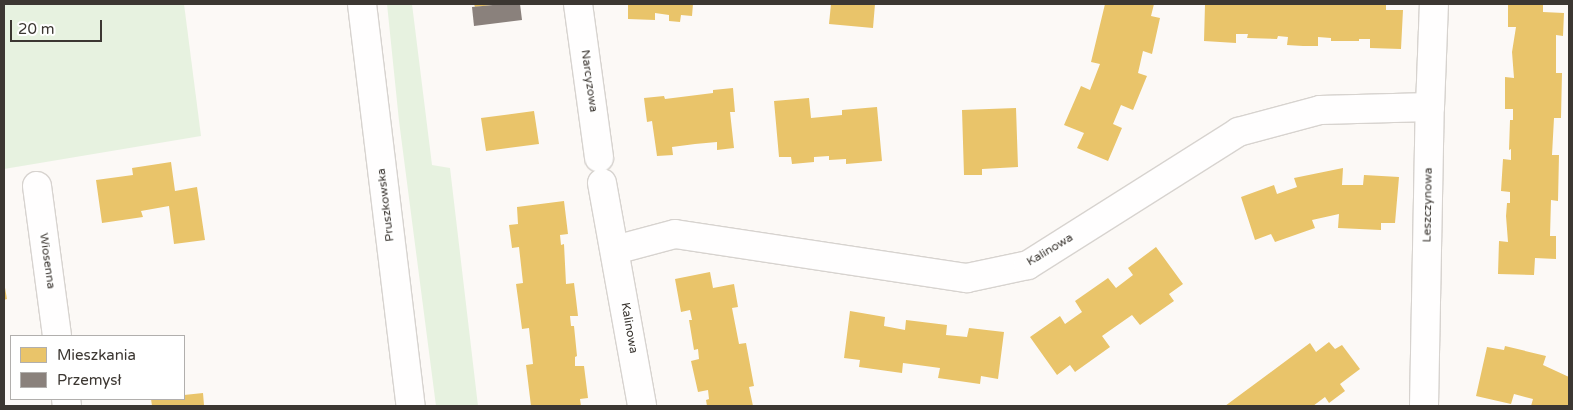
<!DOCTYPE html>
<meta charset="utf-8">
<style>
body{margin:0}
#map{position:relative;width:1573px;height:410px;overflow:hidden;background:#fcf9f6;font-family:"Varela Round",sans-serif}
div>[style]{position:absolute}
.green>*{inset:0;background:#e7f2e0}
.homes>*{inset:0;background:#e9c46a}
.industry>*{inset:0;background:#8a817c}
.roads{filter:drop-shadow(1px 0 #d7d3cf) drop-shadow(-1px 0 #d7d3cf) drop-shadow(0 1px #d7d3cf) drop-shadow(0 -1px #d7d3cf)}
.street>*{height:28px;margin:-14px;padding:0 14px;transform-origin:14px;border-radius:14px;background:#fffefe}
.secondary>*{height:28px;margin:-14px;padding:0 14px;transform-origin:14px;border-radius:14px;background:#fffefe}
span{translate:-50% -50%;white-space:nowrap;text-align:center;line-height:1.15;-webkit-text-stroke:5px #fff;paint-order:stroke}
.street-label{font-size:12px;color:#3c3732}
.frame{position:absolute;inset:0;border:5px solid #3c3732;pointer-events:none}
.legend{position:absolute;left:10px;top:335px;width:175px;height:65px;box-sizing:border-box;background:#fff;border:1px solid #b1afad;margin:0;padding:6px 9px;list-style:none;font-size:15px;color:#3c3732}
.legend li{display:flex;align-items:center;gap:10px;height:25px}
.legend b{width:25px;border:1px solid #b1afad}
.scale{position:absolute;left:10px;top:20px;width:92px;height:22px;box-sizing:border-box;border:2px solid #3c3732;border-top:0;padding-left:6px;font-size:15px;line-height:18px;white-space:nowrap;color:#3c3732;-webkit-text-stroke:4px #fff;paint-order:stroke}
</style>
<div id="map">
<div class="green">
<div style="clip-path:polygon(4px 4px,184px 4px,201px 136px,4px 169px)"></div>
<div style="clip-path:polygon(387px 4px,412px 4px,432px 165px,450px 168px,478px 406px,436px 406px,399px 121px)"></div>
</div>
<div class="homes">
<div style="clip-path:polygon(474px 4px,492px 4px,492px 5px,475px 7px)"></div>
<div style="clip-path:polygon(628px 4px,693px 4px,692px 16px,681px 15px,680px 22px,669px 21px,669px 15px,655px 13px,655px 20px,628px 19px)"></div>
<div style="clip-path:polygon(831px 4px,875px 4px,873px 28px,829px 24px)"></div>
<div style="clip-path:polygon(1105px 4px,1154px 4px,1151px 16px,1160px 18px,1152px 54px,1143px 51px,1138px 73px,1147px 76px,1133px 110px,1121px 105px,1113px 124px,1122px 128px,1108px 161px,1077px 148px,1084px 133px,1064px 125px,1081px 86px,1090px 90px,1100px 64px,1091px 62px)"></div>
<div style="clip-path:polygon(1205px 4px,1386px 4px,1386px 10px,1403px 10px,1401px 49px,1370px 48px,1370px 39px,1359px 39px,1359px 41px,1331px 41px,1331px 38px,1318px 37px,1318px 46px,1303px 46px,1287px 45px,1288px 37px,1278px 36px,1277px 39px,1247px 38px,1248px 34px,1236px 34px,1236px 43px,1204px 41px)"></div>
<div style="clip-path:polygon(1508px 4px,1543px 4px,1543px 12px,1564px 13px,1563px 36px,1556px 35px,1556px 73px,1562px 73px,1561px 118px,1554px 118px,1552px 155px,1559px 155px,1558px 201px,1551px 200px,1550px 236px,1556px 236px,1556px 259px,1535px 258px,1534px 275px,1498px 274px,1499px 241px,1508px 242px,1506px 216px,1507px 203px,1510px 203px,1510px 192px,1501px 191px,1503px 159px,1511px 160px,1511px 149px,1509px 150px,1510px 120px,1513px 120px,1513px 109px,1505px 109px,1505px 77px,1514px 78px,1512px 52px,1516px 27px,1508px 27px)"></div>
<div style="clip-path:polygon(733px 88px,735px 112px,730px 112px,734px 148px,717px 150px,717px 142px,695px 144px,672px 147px,673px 155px,657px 156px,652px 121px,647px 122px,644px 98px,664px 96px,665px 99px,713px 93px,713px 90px)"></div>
<div style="clip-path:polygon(809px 98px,811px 118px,842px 115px,842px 110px,877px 107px,882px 161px,846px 164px,846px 159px,829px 160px,829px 156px,814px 157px,814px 162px,792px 164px,791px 157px,779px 157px,774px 101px)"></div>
<div style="clip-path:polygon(1016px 108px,1018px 167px,982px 169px,982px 175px,964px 175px,962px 110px)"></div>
<div style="clip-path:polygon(534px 111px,539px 144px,486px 151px,481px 118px)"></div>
<div style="clip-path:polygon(171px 162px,175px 191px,197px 187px,205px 240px,174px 244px,169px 206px,141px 211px,143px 217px,102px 223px,96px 180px,133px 175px,132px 168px)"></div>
<div style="clip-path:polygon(1343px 168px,1342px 185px,1363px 185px,1364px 175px,1399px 177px,1395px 223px,1381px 223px,1381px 230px,1338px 228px,1339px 214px,1312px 220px,1315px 228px,1275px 242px,1271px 234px,1255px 240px,1241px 197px,1274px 185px,1277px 194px,1297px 187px,1294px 178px)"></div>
<div style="clip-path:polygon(564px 201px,568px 234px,560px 235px,561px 245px,564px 244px,566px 284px,574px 283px,576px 299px,578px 316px,570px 316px,571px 326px,574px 326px,577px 356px,575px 357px,575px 366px,584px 366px,588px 398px,580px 399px,581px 406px,531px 406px,526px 365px,533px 364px,529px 328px,522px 329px,519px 306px,516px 284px,523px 283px,519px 247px,512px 248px,509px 225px,518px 224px,517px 207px)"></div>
<div style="clip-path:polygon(1156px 247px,1183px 284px,1169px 294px,1174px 301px,1140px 325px,1132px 315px,1102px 336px,1110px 347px,1075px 372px,1070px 365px,1057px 375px,1030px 337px,1060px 316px,1065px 324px,1082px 312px,1075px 301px,1108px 278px,1116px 288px,1133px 275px,1128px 268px)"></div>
<div style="clip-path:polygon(710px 272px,713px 288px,734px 284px,738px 307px,732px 308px,739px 344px,746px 343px,754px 386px,749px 387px,753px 406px,707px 406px,706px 400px,709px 399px,708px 390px,698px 392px,691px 361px,699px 359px,698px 349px,694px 350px,689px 320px,692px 320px,690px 310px,681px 312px,675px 279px)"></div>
<div style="clip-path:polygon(4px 282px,7px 299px,4px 300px)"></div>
<div style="clip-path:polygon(850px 311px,885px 317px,884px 326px,905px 330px,906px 320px,947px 325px,946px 335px,967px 337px,969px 328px,1004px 332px,998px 379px,981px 376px,980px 384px,938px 378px,940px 368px,903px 363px,902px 373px,859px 367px,860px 360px,844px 358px)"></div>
<div style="clip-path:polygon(1329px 342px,1335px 349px,1342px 345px,1360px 369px,1340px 384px,1345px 391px,1329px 403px,1325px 397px,1313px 406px,1225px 406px,1310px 343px,1316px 352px)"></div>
<div style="clip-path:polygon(1505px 346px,1546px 356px,1543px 365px,1569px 377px,1569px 406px,1531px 406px,1533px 399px,1514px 394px,1511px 404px,1476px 396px,1487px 347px,1504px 350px)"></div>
<div style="clip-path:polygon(203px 393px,204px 405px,152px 406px,151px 399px,184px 399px,184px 395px)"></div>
</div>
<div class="industry">
<div style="clip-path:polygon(503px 4px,520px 4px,522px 20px,474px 26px,472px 7px)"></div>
</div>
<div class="roads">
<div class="street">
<div style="left:578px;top:4px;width:155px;rotate:82.2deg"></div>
<div style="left:602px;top:183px;width:227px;rotate:79.8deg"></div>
<div style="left:37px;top:186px;width:151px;rotate:82.4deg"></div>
<div style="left:615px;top:250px;width:62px;rotate:-14.9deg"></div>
<div style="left:675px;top:234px;width:295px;rotate:8.6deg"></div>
<div style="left:967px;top:278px;width:62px;rotate:-12deg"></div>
<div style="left:1028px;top:265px;width:249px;rotate:-32.3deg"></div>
<div style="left:1238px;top:132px;width:85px;rotate:-15deg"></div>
<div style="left:1320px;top:110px;width:110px;rotate:-1.6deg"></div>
<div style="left:66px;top:399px;width:7px;rotate:82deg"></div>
<div style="left:1424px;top:406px;width:299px;rotate:-88.9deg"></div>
<div style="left:1430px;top:107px;width:103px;rotate:-87.8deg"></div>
</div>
<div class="secondary">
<div style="left:362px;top:4px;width:405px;rotate:83.1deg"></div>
</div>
</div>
<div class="street-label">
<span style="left:589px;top:81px;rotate:82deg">Narcyzowa</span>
<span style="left:386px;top:205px;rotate:-97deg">Pruszkowska</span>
<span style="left:1428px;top:205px;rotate:-89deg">Leszczynowa</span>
<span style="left:1050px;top:250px;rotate:-31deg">Kalinowa</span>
<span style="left:47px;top:261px;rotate:82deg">Wiosenna</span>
<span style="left:629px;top:328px;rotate:80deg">Kalinowa</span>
</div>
<div class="frame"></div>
<ul class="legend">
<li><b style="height:14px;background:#e9c46a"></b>Mieszkania</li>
<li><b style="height:14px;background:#8a817c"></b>Przemysł</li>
</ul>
<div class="scale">20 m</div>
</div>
